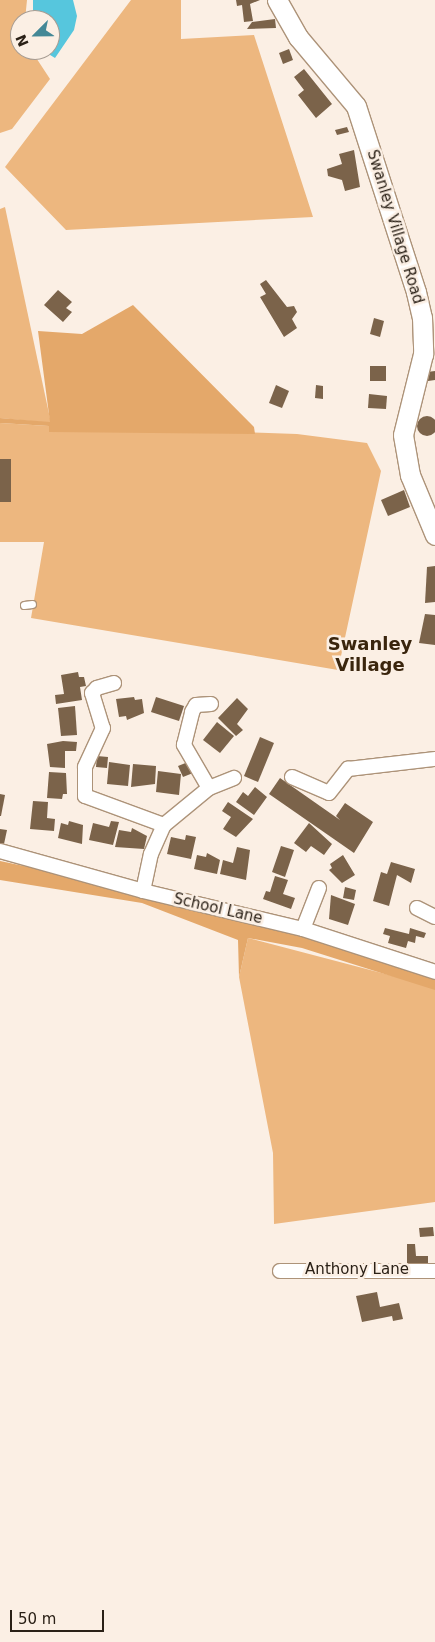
<!DOCTYPE html>
<style>
body{margin:0}
#map{position:relative;width:435px;height:1642px;overflow:hidden;background:#fbefe4;font-family:"DejaVu Sans",sans-serif}
div>[style]{position:absolute}
.green>*{inset:0;background:#edb77f}
.forest>*{inset:0;background:#e4a86a}
.water>*{inset:0;background:#56c6dd}
.building>*{inset:0;background:#7b634a}
.round{border-radius:50%}
.roads{filter:drop-shadow(1px 0 #ad9379) drop-shadow(-1px 0 #ad9379) drop-shadow(0 1px #ad9379) drop-shadow(0 -1px #ad9379)}
.lane>*{height:7px;margin:-3.5px;padding:0 3.5px;transform-origin:3.5px;border-radius:3.5px;background:#fff}
.street>*{height:14px;margin:-7px;padding:0 7px;transform-origin:7px;border-radius:7px;background:#fff}
.secondary>*{height:19px;margin:-9.5px;padding:0 9.5px;transform-origin:9.5px;border-radius:9.5px;background:#fff}
span{translate:-50% -50%;white-space:nowrap;text-align:center;line-height:1.15;-webkit-text-stroke:5px #fbefe4;paint-order:stroke}
.street-label{font-size:15px;color:#2a2016}
.quarter-label{font-size:18px;color:#3a250d;font-weight:700}
.north{position:absolute;left:10px;top:10px;width:50px;height:50px;box-sizing:border-box;background:#fbefe4;border:1px solid #a79c92;border-radius:50%;rotate:247deg;font-size:14px;font-weight:700;line-height:20px;text-align:center;color:#2a2016}
.north::after{content:'';display:block;margin:auto;width:18px;height:22px;background:#448896;clip-path:polygon(50% 0,100% 100%,50% 72%,0 100%)}
.scale{position:absolute;left:10px;top:1610px;width:94px;height:22px;box-sizing:border-box;border:2px solid #2a2016;border-top:0;padding-left:6px;font-size:15px;line-height:18px;white-space:nowrap;color:#2a2016;-webkit-text-stroke:4px #fbefe4;paint-order:stroke}
</style>
<div id="map">
<div class="green">
<div style="clip-path:polygon(0 0,27px 0,25px 20px,20px 20px,20px 50px,31px 50px,50px 79px,12px 129px,0 133px)"></div>
<div style="clip-path:polygon(131px 0,181px 0,181px 39px,254px 35px,313px 217px,66px 230px,5px 167px)"></div>
<div style="clip-path:polygon(5px 207px,51px 423px,0 418px,0 209px)"></div>
<div style="clip-path:polygon(0 423px,49px 426px,49px 432px,101px 427px,297px 434px,367px 443px,381px 471px,338px 670px,31px 618px,44px 542px,0 542px)"></div>
<div style="clip-path:polygon(248px 938px,435px 987px,435px 1202px,274px 1224px,273px 1153px,239px 977px)"></div>
</div>
<div class="forest">
<div style="clip-path:polygon(133px 305px,254px 427px,255px 434px,49px 432px,49px 426px,0 423px,0 418px,50px 422px,38px 331px,82px 334px)"></div>
<div style="clip-path:polygon(0 861px,143px 891px,294px 932px,348px 952px,435px 976px,435px 990px,302px 948px,248px 938px,239px 977px,238px 940px,142px 903px,0 880px)"></div>
</div>
<div class="water">
<div style="clip-path:polygon(33px 0,73px 0,77px 16px,74px 30px,55px 58px,42px 50px,50px 50px,50px 20px,33px 20px)"></div>
</div>
<div class="building">
<div style="clip-path:polygon(236px 0,260px 0,250px 4px,253px 21px,244px 22px,242px 5px,237px 6px)"></div>
<div style="clip-path:polygon(275px 19px,276px 28px,247px 29px,252px 22px)"></div>
<div style="clip-path:polygon(289px 49px,293px 60px,283px 64px,279px 53px)"></div>
<div style="clip-path:polygon(304px 69px,332px 104px,316px 118px,298px 95px,304px 90px,294px 77px)"></div>
<div style="clip-path:polygon(347px 127px,349px 132px,337px 135px,335px 130px)"></div>
<div style="clip-path:polygon(354px 150px,360px 187px,345px 191px,342px 180px,328px 176px,327px 169px,342px 164px,339px 154px)"></div>
<div style="clip-path:polygon(266px 280px,287px 307px,294px 306px,297px 312px,292px 319px,297px 328px,284px 337px,260px 297px,266px 294px,260px 284px)"></div>
<div style="clip-path:polygon(58px 290px,72px 302px,66px 308px,72px 312px,63px 322px,44px 305px)"></div>
<div style="clip-path:polygon(374px 318px,384px 321px,380px 337px,370px 334px)"></div>
<div style="clip-path:polygon(370px 366px,386px 366px,386px 381px,370px 381px)"></div>
<div style="clip-path:polygon(435px 371px,435px 380px,428px 381px,427px 372px)"></div>
<div style="clip-path:polygon(276px 385px,289px 391px,282px 408px,269px 403px)"></div>
<div style="clip-path:polygon(316px 385px,323px 386px,323px 399px,315px 398px)"></div>
<div style="clip-path:polygon(369px 394px,387px 396px,386px 409px,368px 408px)"></div>
<div class="round" style="left:417px;top:416px;width:20px;height:20px"></div>
<div style="clip-path:polygon(0 459px,11px 459px,11px 502px,0 502px)"></div>
<div style="clip-path:polygon(404px 490px,410px 507px,388px 516px,381px 500px)"></div>
<div style="clip-path:polygon(435px 566px,435px 602px,425px 603px,427px 567px)"></div>
<div style="clip-path:polygon(425px 614px,435px 615px,435px 645px,419px 643px)"></div>
<div style="clip-path:polygon(78px 672px,79px 677px,84px 677px,86px 686px,80px 687px,82px 700px,56px 704px,55px 695px,64px 694px,61px 675px)"></div>
<div style="clip-path:polygon(134px 697px,135px 700px,142px 699px,144px 713px,127px 720px,126px 716px,119px 717px,116px 699px)"></div>
<div style="clip-path:polygon(156px 697px,184px 706px,179px 721px,151px 712px)"></div>
<div style="clip-path:polygon(237px 698px,248px 709px,237px 724px,243px 730px,236px 736px,218px 718px)"></div>
<div style="clip-path:polygon(75px 706px,77px 735px,61px 736px,58px 708px)"></div>
<div style="clip-path:polygon(217px 722px,234px 736px,220px 753px,203px 740px)"></div>
<div style="clip-path:polygon(260px 737px,274px 743px,258px 782px,244px 776px)"></div>
<div style="clip-path:polygon(63px 741px,77px 742px,76px 751px,65px 751px,65px 768px,50px 767px,47px 744px)"></div>
<div style="clip-path:polygon(97px 756px,108px 757px,107px 768px,96px 767px)"></div>
<div style="clip-path:polygon(109px 762px,130px 765px,128px 786px,107px 784px)"></div>
<div style="clip-path:polygon(188px 762px,193px 773px,183px 777px,178px 766px)"></div>
<div style="clip-path:polygon(133px 764px,156px 766px,155px 784px,131px 787px)"></div>
<div style="clip-path:polygon(158px 771px,181px 774px,179px 795px,156px 792px)"></div>
<div style="clip-path:polygon(49px 772px,66px 773px,67px 794px,63px 794px,62px 799px,47px 798px)"></div>
<div style="clip-path:polygon(280px 778px,340px 820px,336px 816px,345px 803px,373px 822px,354px 853px,269px 794px)"></div>
<div style="clip-path:polygon(255px 787px,267px 797px,254px 815px,236px 802px,243px 792px,248px 796px)"></div>
<div style="clip-path:polygon(0 794px,5px 795px,1px 816px,0 816px)"></div>
<div style="clip-path:polygon(33px 801px,48px 802px,47px 818px,55px 819px,54px 831px,30px 829px)"></div>
<div style="clip-path:polygon(228px 802px,253px 819px,236px 837px,223px 829px,231px 817px,222px 811px)"></div>
<div style="clip-path:polygon(69px 821px,83px 825px,82px 844px,58px 838px,61px 823px,68px 825px)"></div>
<div style="clip-path:polygon(111px 821px,119px 822px,113px 845px,89px 840px,93px 823px,109px 827px)"></div>
<div style="clip-path:polygon(309px 823px,332px 844px,324px 855px,311px 846px,306px 852px,294px 843px)"></div>
<div style="clip-path:polygon(132px 828px,147px 836px,144px 849px,115px 847px,119px 830px,131px 832px)"></div>
<div style="clip-path:polygon(0 829px,7px 830px,4px 844px,0 843px)"></div>
<div style="clip-path:polygon(186px 835px,196px 837px,191px 859px,167px 854px,171px 837px,185px 840px)"></div>
<div style="clip-path:polygon(281px 846px,294px 850px,285px 877px,272px 872px)"></div>
<div style="clip-path:polygon(237px 847px,250px 850px,246px 880px,220px 874px,223px 860px,233px 863px)"></div>
<div style="clip-path:polygon(207px 853px,220px 860px,217px 874px,194px 869px,197px 855px,206px 857px)"></div>
<div style="clip-path:polygon(343px 855px,355px 875px,342px 883px,329px 870px,332px 868px,330px 864px)"></div>
<div style="clip-path:polygon(391px 862px,415px 869px,411px 883px,397px 875px,389px 906px,373px 901px,381px 872px,387px 874px)"></div>
<div style="clip-path:polygon(275px 876px,288px 880px,283px 894px,295px 898px,291px 909px,263px 899px,266px 891px,270px 892px)"></div>
<div style="clip-path:polygon(345px 887px,356px 890px,354px 900px,343px 898px)"></div>
<div style="clip-path:polygon(331px 895px,355px 904px,348px 925px,329px 919px)"></div>
<div style="clip-path:polygon(385px 928px,409px 934px,410px 928px,426px 933px,424px 938px,416px 936px,415px 943px,408px 941px,406px 948px,388px 943px,390px 936px,383px 934px)"></div>
<div style="clip-path:polygon(433px 1227px,434px 1236px,420px 1237px,419px 1228px)"></div>
<div style="clip-path:polygon(407px 1244px,415px 1244px,416px 1256px,428px 1256px,428px 1265px,407px 1265px)"></div>
<div style="clip-path:polygon(377px 1292px,380px 1307px,399px 1303px,403px 1319px,393px 1321px,392px 1316px,362px 1322px,356px 1296px)"></div>
</div>
<div class="roads">
<div class="lane">
<div style="left:24px;top:605px;width:8px;rotate:-7deg"></div>
</div>
<div class="street">
<div style="left:114px;top:683px;width:18px;rotate:164deg"></div>
<div style="left:97px;top:688px;width:7px;rotate:135deg"></div>
<div style="left:92px;top:693px;width:37px;rotate:73deg"></div>
<div style="left:103px;top:728px;width:43px;rotate:114.8deg"></div>
<div style="left:85px;top:767px;width:29px;rotate:90deg"></div>
<div style="left:85px;top:796px;width:84px;rotate:20.2deg"></div>
<div style="left:292px;top:777px;width:40px;rotate:23.4deg"></div>
<div style="left:329px;top:793px;width:31px;rotate:-52deg"></div>
<div style="left:348px;top:769px;width:88px;rotate:-6.6deg"></div>
<div style="left:209px;top:788px;width:50px;rotate:-120.2deg"></div>
<div style="left:184px;top:745px;width:34px;rotate:-76deg"></div>
<div style="left:192px;top:712px;width:8px;rotate:-60deg"></div>
<div style="left:196px;top:705px;width:15px;rotate:-4deg"></div>
<div style="left:0;top:851px;width:148px;rotate:15.6deg"></div>
<div style="left:143px;top:891px;width:164px;rotate:13.4deg"></div>
<div style="left:303px;top:929px;width:139px;rotate:18deg"></div>
<div style="left:143px;top:891px;width:38px;rotate:-78deg"></div>
<div style="left:151px;top:854px;width:32px;rotate:-66deg"></div>
<div style="left:164px;top:825px;width:58px;rotate:-39.4deg"></div>
<div style="left:209px;top:788px;width:27px;rotate:-22deg"></div>
<div style="left:417px;top:908px;width:20px;rotate:27deg"></div>
<div style="left:303px;top:929px;width:44px;rotate:-68.7deg"></div>
<div style="left:280px;top:1271px;width:155px"></div>
</div>
<div class="secondary">
<div style="left:277px;top:0;width:43px;rotate:60.4deg"></div>
<div style="left:298px;top:37px;width:90px;rotate:50deg"></div>
<div style="left:356px;top:106px;width:195px;rotate:72.1deg"></div>
<div style="left:416px;top:292px;width:26px;rotate:77deg"></div>
<div style="left:422px;top:317px;width:37px;rotate:88deg"></div>
<div style="left:423px;top:354px;width:83px;rotate:103.9deg"></div>
<div style="left:403px;top:435px;width:41px;rotate:80.1deg"></div>
<div style="left:410px;top:475px;width:65px;rotate:67.4deg"></div>
</div>
</div>
<div class="street-label">
<span style="left:395px;top:227px;rotate:73deg">Swanley Village Road</span>
<span style="left:218px;top:909px;rotate:13deg">School Lane</span>
<span style="left:357px;top:1270px">Anthony Lane</span>
</div>
<div class="quarter-label">
<span style="left:370px;top:655px">Swanley<br>Village</span>
</div>
<div class="north">N</div>
<div class="scale">50 m</div>
</div>
